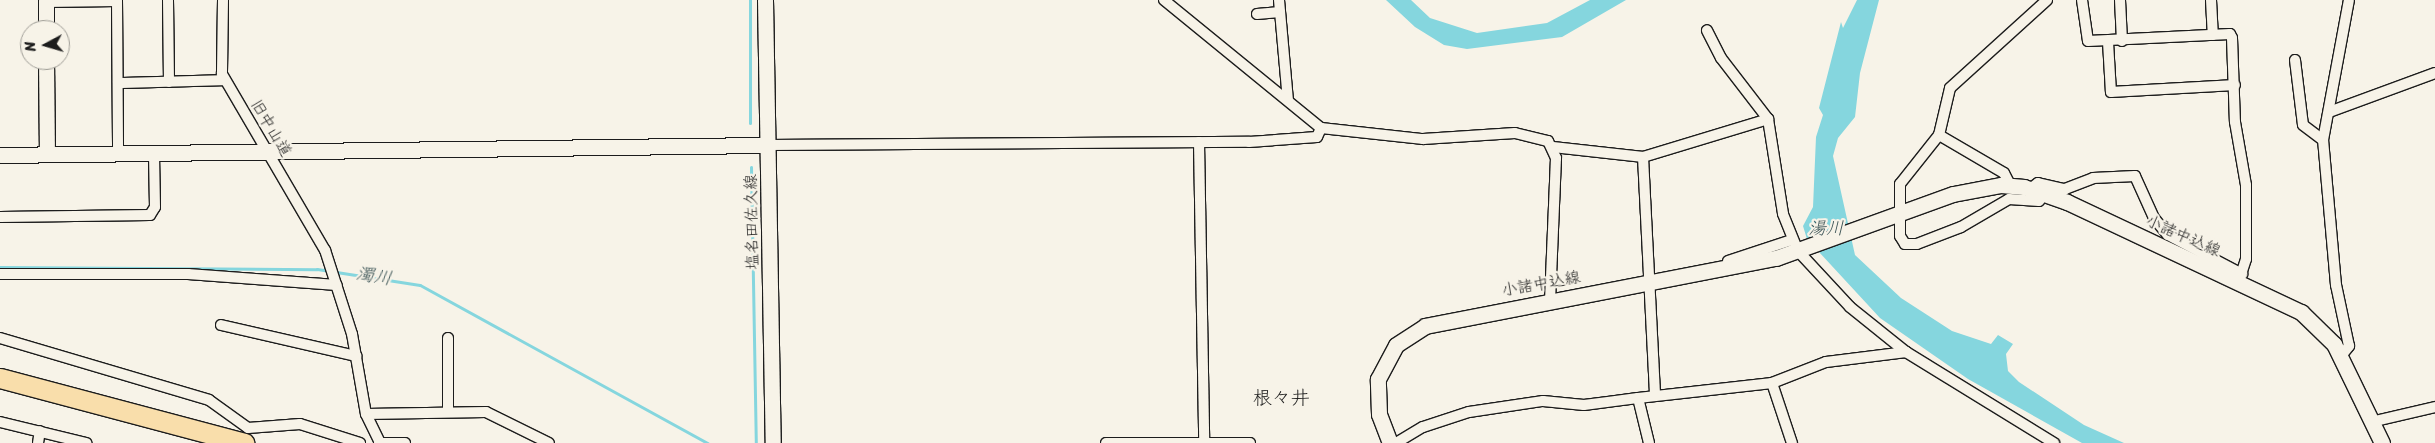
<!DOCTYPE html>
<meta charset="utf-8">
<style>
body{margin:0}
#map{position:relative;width:2435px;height:443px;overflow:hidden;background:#f7f3e8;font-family:Sriracha,"Klee One",sans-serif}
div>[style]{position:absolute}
.water>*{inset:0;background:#85d6de}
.stream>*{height:3px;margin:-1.5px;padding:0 1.5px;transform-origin:1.5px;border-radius:1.5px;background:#85d6de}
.roads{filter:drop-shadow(1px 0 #1c1c1c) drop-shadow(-1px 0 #1c1c1c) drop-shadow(0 1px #1c1c1c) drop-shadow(0 -1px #1c1c1c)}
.street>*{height:10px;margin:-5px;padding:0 5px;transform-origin:5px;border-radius:5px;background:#f7f3e8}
.secondary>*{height:15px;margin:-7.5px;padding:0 7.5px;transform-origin:7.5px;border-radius:7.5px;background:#f7f3e8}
.highway>*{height:19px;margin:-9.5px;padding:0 9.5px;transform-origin:9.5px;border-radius:9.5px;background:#f9deab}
span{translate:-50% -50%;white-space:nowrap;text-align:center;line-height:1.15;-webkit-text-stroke:4.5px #f7f3e8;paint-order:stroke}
.street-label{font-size:16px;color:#1c1c1c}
.water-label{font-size:18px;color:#3c5456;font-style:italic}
.quarter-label{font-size:19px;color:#1c1c1c}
.north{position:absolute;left:20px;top:20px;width:50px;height:50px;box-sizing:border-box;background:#f7f3e8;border:1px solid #9f9d96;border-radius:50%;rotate:264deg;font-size:14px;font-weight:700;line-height:20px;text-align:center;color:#1c1c1c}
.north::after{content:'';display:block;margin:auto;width:18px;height:22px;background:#1c1c1c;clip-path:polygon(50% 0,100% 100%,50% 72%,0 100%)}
</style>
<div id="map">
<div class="water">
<div style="clip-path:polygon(1386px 0,1411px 0,1430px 18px,1477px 33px,1547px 23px,1590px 0,1626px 0,1562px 37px,1467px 49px,1444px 45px,1415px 27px)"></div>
<div style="clip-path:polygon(1857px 0,1879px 0,1860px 73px,1855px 117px,1838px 138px,1833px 156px,1855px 255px,1901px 298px,1952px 331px,1991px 344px,1998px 335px,2013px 344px,2006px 354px,2008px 371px,2019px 382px,2084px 425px,2124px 443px,2082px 443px,1968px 379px,1880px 318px,1807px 239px,1803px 226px,1813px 207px,1816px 137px,1823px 115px,1819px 108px,1841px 22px,1843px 28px)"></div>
</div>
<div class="stream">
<div style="left:750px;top:0;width:123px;rotate:90deg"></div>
<div style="left:751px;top:167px;width:276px;rotate:89deg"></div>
<div style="left:0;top:267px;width:317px;rotate:0.4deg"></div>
<div style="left:317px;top:269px;width:104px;rotate:8.8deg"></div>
<div style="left:420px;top:285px;width:328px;rotate:28.8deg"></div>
</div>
<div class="roads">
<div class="street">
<div style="left:117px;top:0;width:153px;rotate:89.6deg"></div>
<div style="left:168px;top:0;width:82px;rotate:89.3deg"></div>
<div style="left:223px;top:0;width:74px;rotate:90.8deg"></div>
<div style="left:222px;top:74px;width:204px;rotate:59.7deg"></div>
<div style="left:325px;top:250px;width:88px;rotate:72.2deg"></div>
<div style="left:352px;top:334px;width:81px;rotate:80.1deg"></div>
<div style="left:366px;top:414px;width:32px;rotate:64deg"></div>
<div style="left:1164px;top:0;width:203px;rotate:39.2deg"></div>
<div style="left:1321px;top:128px;width:103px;rotate:6.2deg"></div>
<div style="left:1423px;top:139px;width:92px;rotate:-3.7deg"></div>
<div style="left:1515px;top:133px;width:34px;rotate:14deg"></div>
<div style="left:1548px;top:141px;width:19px;rotate:65deg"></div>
<div style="left:1556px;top:158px;width:142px;rotate:92.4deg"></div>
<div style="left:1279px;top:0;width:100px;rotate:84.9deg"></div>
<div style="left:2082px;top:0;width:41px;rotate:81.7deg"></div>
<div style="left:2088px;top:41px;width:142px;rotate:-2.8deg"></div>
<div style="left:2230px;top:34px;width:4px;rotate:63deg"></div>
<div style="left:2232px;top:38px;width:84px;rotate:88deg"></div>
<div style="left:2235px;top:122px;width:64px;rotate:80.1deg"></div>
<div style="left:2246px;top:185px;width:74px;rotate:90deg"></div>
<div style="left:2246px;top:259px;width:22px;rotate:108deg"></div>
<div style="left:2120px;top:0;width:41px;rotate:87.2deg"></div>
<div style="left:2211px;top:0;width:35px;rotate:87deg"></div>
<div style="left:46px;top:2px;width:71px;rotate:-0.8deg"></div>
<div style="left:1257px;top:14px;width:23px;rotate:-5deg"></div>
<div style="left:2108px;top:42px;width:50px;rotate:86.6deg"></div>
<div style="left:2111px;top:92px;width:124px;rotate:-3.2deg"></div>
<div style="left:2295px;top:60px;width:65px;rotate:83deg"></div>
<div style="left:2303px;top:125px;width:25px;rotate:37deg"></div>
<div style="left:118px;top:83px;width:106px;rotate:-1.6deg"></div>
<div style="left:2329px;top:112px;width:113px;rotate:-20.2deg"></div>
<div style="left:1768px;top:119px;width:96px;rotate:81deg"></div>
<div style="left:1783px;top:214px;width:40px;rotate:68deg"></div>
<div style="left:1798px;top:251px;width:76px;rotate:47.1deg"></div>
<div style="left:1850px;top:307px;width:72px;rotate:38.8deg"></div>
<div style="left:1906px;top:352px;width:174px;rotate:31.6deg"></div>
<div style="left:1939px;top:135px;width:75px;rotate:30.3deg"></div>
<div style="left:2004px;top:173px;width:13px;rotate:63deg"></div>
<div style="left:1199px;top:142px;width:299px;rotate:89deg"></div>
<div style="left:768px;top:145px;width:481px;rotate:-0.4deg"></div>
<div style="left:1249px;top:142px;width:68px;rotate:-4.2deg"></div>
<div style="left:1317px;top:137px;width:10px;rotate:-66deg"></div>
<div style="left:1553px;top:147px;width:91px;rotate:6.3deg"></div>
<div style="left:1643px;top:157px;width:131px;rotate:-16.9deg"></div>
<div style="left:1768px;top:119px;width:77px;rotate:-127.6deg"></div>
<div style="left:1721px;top:58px;width:31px;rotate:-117deg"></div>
<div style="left:1643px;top:157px;width:238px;rotate:87.1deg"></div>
<div style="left:2030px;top:189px;width:10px;rotate:-37deg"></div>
<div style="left:2038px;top:183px;width:28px;rotate:13deg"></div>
<div style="left:2065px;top:189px;width:30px;rotate:-21deg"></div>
<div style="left:2093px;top:178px;width:42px;rotate:-2.7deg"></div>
<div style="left:2135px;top:176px;width:46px;rotate:65.7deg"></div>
<div style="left:2154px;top:218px;width:22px;rotate:51deg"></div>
<div style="left:2168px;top:235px;width:84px;rotate:27.8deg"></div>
<div style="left:2045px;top:194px;width:9px;rotate:131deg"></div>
<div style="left:2039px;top:201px;width:30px;rotate:-176deg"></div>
<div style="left:2009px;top:199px;width:56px;rotate:149.7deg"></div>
<div style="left:1961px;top:227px;width:47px;rotate:158.9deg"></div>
<div style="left:1917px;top:244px;width:12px;rotate:180deg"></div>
<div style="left:1905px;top:244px;width:9px;rotate:-122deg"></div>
<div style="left:1900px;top:236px;width:52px;rotate:-90deg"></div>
<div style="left:1900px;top:184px;width:63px;rotate:-51.5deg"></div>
<div style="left:1939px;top:135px;width:48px;rotate:-76.8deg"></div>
<div style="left:1950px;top:88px;width:131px;rotate:-42.2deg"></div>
<div style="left:0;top:217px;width:150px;rotate:-0.8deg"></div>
<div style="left:150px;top:215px;width:9px;rotate:-58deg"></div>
<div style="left:155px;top:207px;width:54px;rotate:-91.1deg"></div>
<div style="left:1728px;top:261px;width:67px;rotate:-18.2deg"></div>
<div style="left:0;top:274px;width:188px"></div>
<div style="left:188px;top:274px;width:149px;rotate:4.2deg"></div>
<div style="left:221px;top:325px;width:139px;rotate:12.9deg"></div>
<div style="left:0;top:338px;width:218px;rotate:16.5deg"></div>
<div style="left:209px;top:400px;width:48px;rotate:35.7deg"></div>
<div style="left:248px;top:428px;width:52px;rotate:-4.4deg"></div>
<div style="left:300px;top:424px;width:63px;rotate:17.6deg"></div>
<div style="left:448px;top:338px;width:74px;rotate:90deg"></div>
<div style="left:2341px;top:356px;width:13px;rotate:-51deg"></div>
<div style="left:2349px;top:346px;width:62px;rotate:-102deg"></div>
<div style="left:2336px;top:285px;width:146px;rotate:-95.1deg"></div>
<div style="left:2323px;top:140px;width:142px;rotate:-79.5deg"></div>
<div style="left:1772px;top:383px;width:63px;rotate:71.6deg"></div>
<div style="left:366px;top:414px;width:120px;rotate:-1deg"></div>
<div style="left:486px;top:412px;width:70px;rotate:26.2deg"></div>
<div style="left:0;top:422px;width:89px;rotate:13.7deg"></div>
<div style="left:2371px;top:422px;width:66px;rotate:-13.2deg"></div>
<div style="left:38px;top:443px;width:12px;rotate:-81deg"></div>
<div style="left:379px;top:443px;width:26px"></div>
<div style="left:1106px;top:443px;width:144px"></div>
<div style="left:1396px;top:443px;width:31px;rotate:-31deg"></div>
<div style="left:1423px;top:427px;width:48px;rotate:-18.1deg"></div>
<div style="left:1469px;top:412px;width:75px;rotate:-8.5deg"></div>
<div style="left:1543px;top:401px;width:41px;rotate:5.6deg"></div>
<div style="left:1584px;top:405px;width:54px;rotate:-7.4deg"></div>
<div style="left:1649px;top:443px;width:46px;rotate:-103.7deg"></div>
<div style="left:1638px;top:398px;width:135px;rotate:-6.4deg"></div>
<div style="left:1772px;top:383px;width:58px;rotate:-21.3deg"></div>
<div style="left:1826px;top:362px;width:81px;rotate:-7.1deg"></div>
</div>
<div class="secondary">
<div style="left:46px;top:0;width:30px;rotate:90deg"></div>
<div style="left:765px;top:0;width:443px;rotate:89deg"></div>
<div style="left:46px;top:60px;width:94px;rotate:89.4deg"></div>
<div style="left:0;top:155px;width:768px;rotate:-0.75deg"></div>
<div style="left:1390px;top:443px;width:31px;rotate:-111deg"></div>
<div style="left:1379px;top:414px;width:35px;rotate:-92deg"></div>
<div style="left:1378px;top:379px;width:38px;rotate:-62deg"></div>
<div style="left:1396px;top:345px;width:35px;rotate:-33deg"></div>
<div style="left:1425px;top:326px;width:358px;rotate:-11deg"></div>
<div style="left:1776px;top:258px;width:188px;rotate:-19.9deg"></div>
<div style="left:1953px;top:194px;width:49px;rotate:-10.6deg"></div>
<div style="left:2001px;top:185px;width:23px;rotate:5deg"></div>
<div style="left:2024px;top:187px;width:46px;rotate:19.2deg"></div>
<div style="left:2067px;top:202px;width:259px;rotate:25.2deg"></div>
<div style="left:2301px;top:312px;width:46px;rotate:44.1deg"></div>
<div style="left:2334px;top:344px;width:110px;rotate:64.1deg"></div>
</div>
<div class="highway">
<div style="left:0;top:378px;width:253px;rotate:14.9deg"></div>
</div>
</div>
<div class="street-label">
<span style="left:271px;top:128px;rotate:59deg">旧中山道</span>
<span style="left:752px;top:222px;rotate:-91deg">塩名田佐久線</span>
<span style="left:2183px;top:236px;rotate:24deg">小諸中込線</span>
<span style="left:1541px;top:284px;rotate:-10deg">小諸中込線</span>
</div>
<div class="water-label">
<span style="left:1826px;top:228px">湯川</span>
<span style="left:374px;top:276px;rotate:9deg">濁川</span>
</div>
<div class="quarter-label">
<span style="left:1281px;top:398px">根々井</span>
</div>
<div class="north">N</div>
</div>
